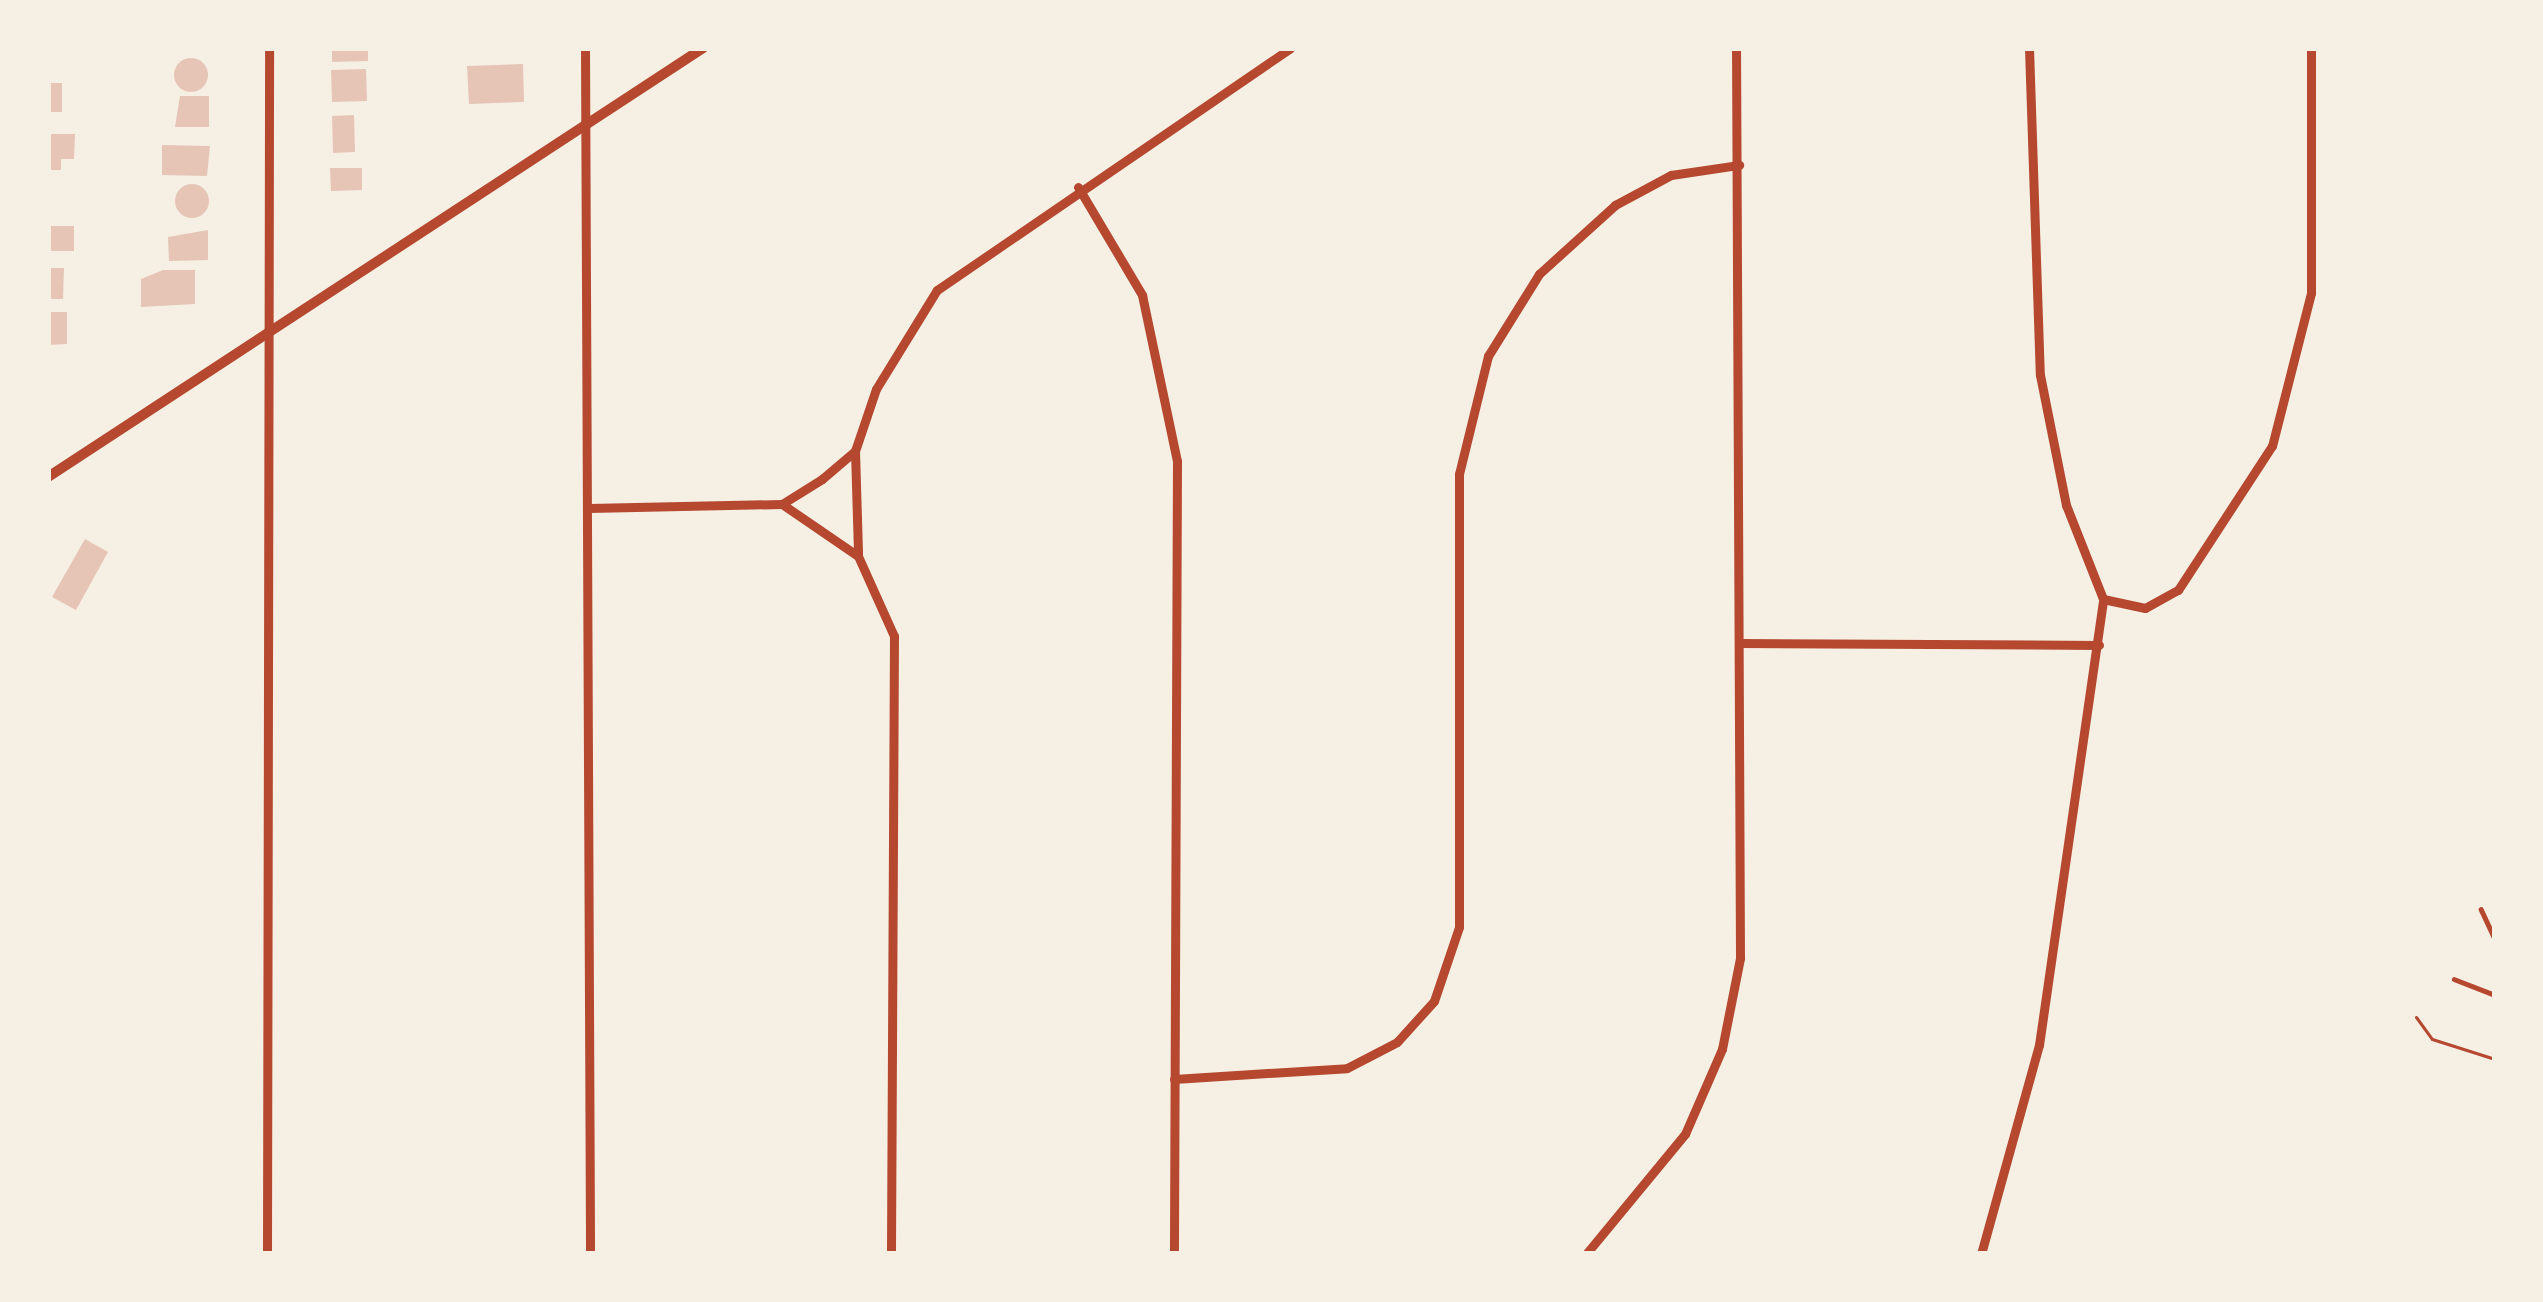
<!DOCTYPE html>
<style>
body{margin:0}
#map{position:relative;width:2543px;height:1302px;overflow:hidden;background:#f6efe4;font-family:Literata,serif}
div>[style]{position:absolute}
.building>*{inset:0;background:#e6c5b7}
.round{border-radius:50%}
.path>*{height:3px;margin:-1.5px;padding:0 1.5px;transform-origin:1.5px;border-radius:1.5px;background:#b5482f}
.service>*{height:4.5px;margin:-2.25px;padding:0 2.25px;transform-origin:2.25px;border-radius:2.25px;background:#b5482f}
.minor>*{height:9px;margin:-4.5px;padding:0 4.5px;transform-origin:4.5px;border-radius:4.5px;background:#b5482f}
.tertiary>*{height:10px;margin:-5px;padding:0 5px;transform-origin:5px;border-radius:5px;background:#b5482f}
span{translate:-50% -50%;white-space:nowrap;text-align:center;line-height:1.15;-webkit-text-stroke:10px #f6efe4;paint-order:stroke}
.frame{position:absolute;inset:0;border:51px solid #f6efe4;pointer-events:none}
</style>
<div id="map">
<div class="building">
<div style="clip-path:polygon(332px 48px,368px 48px,368px 61px,332px 62px)"></div>
<div class="round" style="left:174px;top:58px;width:34px;height:34px"></div>
<div style="clip-path:polygon(523px 64px,524px 102px,469px 104px,467px 66px)"></div>
<div style="clip-path:polygon(366px 69px,367px 101px,332px 102px,331px 70px)"></div>
<div style="clip-path:polygon(48px 83px,62px 83px,62px 112px,48px 112px)"></div>
<div style="clip-path:polygon(180px 96px,209px 96px,209px 127px,175px 127px)"></div>
<div style="clip-path:polygon(354px 115px,355px 152px,333px 153px,332px 116px)"></div>
<div style="clip-path:polygon(48px 134px,75px 134px,74px 159px,61px 159px,61px 170px,48px 170px)"></div>
<div style="clip-path:polygon(162px 145px,210px 146px,207px 176px,162px 175px)"></div>
<div style="clip-path:polygon(330px 168px,362px 168px,362px 190px,331px 191px)"></div>
<div class="round" style="left:175px;top:184px;width:34px;height:34px"></div>
<div style="clip-path:polygon(48px 226px,74px 226px,74px 251px,48px 251px)"></div>
<div style="clip-path:polygon(208px 230px,208px 260px,169px 261px,168px 237px)"></div>
<div style="clip-path:polygon(48px 268px,64px 268px,63px 299px,48px 299px)"></div>
<div style="clip-path:polygon(163px 270px,195px 270px,195px 304px,141px 307px,141px 279px)"></div>
<div style="clip-path:polygon(48px 312px,67px 312px,67px 344px,48px 345px)"></div>
<div style="clip-path:polygon(85px 539px,108px 552px,76px 610px,52px 597px)"></div>
</div>
<div class="path">
<div style="left:2416px;top:1017px;width:27px;rotate:54deg"></div>
<div style="left:2432px;top:1039px;width:66px;rotate:17.6deg"></div>
</div>
<div class="service">
<div style="left:2481px;top:909px;width:33px;rotate:65deg"></div>
<div style="left:2454px;top:979px;width:44px;rotate:21.3deg"></div>
</div>
<div class="minor">
<div style="left:585px;top:48px;width:1206px;rotate:89.76deg"></div>
<div style="left:2029px;top:48px;width:327px;rotate:88.1deg"></div>
<div style="left:2040px;top:375px;width:133px;rotate:78.7deg"></div>
<div style="left:2066px;top:505px;width:101px;rotate:68.5deg"></div>
<div style="left:1078px;top:187px;width:126px;rotate:59.3deg"></div>
<div style="left:1142px;top:295px;width:170px;rotate:78.1deg"></div>
<div style="left:1177px;top:461px;width:793px;rotate:90.22deg"></div>
<div style="left:855px;top:451px;width:103px;rotate:88.3deg"></div>
<div style="left:782px;top:504px;width:92px;rotate:34.4deg"></div>
<div style="left:858px;top:556px;width:88px;rotate:65.8deg"></div>
<div style="left:894px;top:636px;width:618px;rotate:90.28deg"></div>
<div style="left:589px;top:508px;width:193px;rotate:-1.2deg"></div>
<div style="left:782px;top:504px;width:47px;rotate:-32deg"></div>
<div style="left:822px;top:479px;width:43px;rotate:-40.3deg"></div>
<div style="left:855px;top:451px;width:65px;rotate:-71.3deg"></div>
<div style="left:876px;top:389px;width:116px;rotate:-58.4deg"></div>
<div style="left:937px;top:290px;width:428px;rotate:-34.4deg"></div>
<div style="left:2103px;top:599px;width:43px;rotate:12.1deg"></div>
<div style="left:2145px;top:608px;width:38px;rotate:-29deg"></div>
<div style="left:2178px;top:590px;width:172px;rotate:-56.9deg"></div>
<div style="left:2272px;top:446px;width:158px;rotate:-75.7deg"></div>
<div style="left:2311px;top:293px;width:245px;rotate:-90deg"></div>
<div style="left:1739px;top:643px;width:360px;rotate:0.3deg"></div>
<div style="left:1174px;top:1079px;width:173px;rotate:-3.6deg"></div>
<div style="left:1347px;top:1068px;width:56px;rotate:-27.5deg"></div>
<div style="left:1397px;top:1042px;width:55px;rotate:-47.9deg"></div>
<div style="left:1434px;top:1001px;width:78px;rotate:-71.3deg"></div>
<div style="left:1459px;top:927px;width:453px;rotate:-90deg"></div>
<div style="left:1459px;top:474px;width:122px;rotate:-76.2deg"></div>
<div style="left:1488px;top:356px;width:97px;rotate:-58.1deg"></div>
<div style="left:1539px;top:274px;width:103px;rotate:-42.2deg"></div>
<div style="left:1615px;top:205px;width:64px;rotate:-28.2deg"></div>
<div style="left:1671px;top:175px;width:69px;rotate:-8.4deg"></div>
<div style="left:267px;top:1254px;width:1206px;rotate:-89.9deg"></div>
<div style="left:1586px;top:1254px;width:156px;rotate:-50.5deg"></div>
<div style="left:1685px;top:1134px;width:93px;rotate:-66.5deg"></div>
<div style="left:1722px;top:1049px;width:93px;rotate:-78.8deg"></div>
<div style="left:1740px;top:958px;width:910px;rotate:-90.25deg"></div>
<div style="left:1981px;top:1254px;width:217px;rotate:-74.5deg"></div>
<div style="left:2039px;top:1045px;width:451px;rotate:-81.8deg"></div>
</div>
<div class="tertiary">
<div style="left:48px;top:477px;width:783px;rotate:-33.22deg"></div>
</div>
<div class="frame"></div>
</div>
